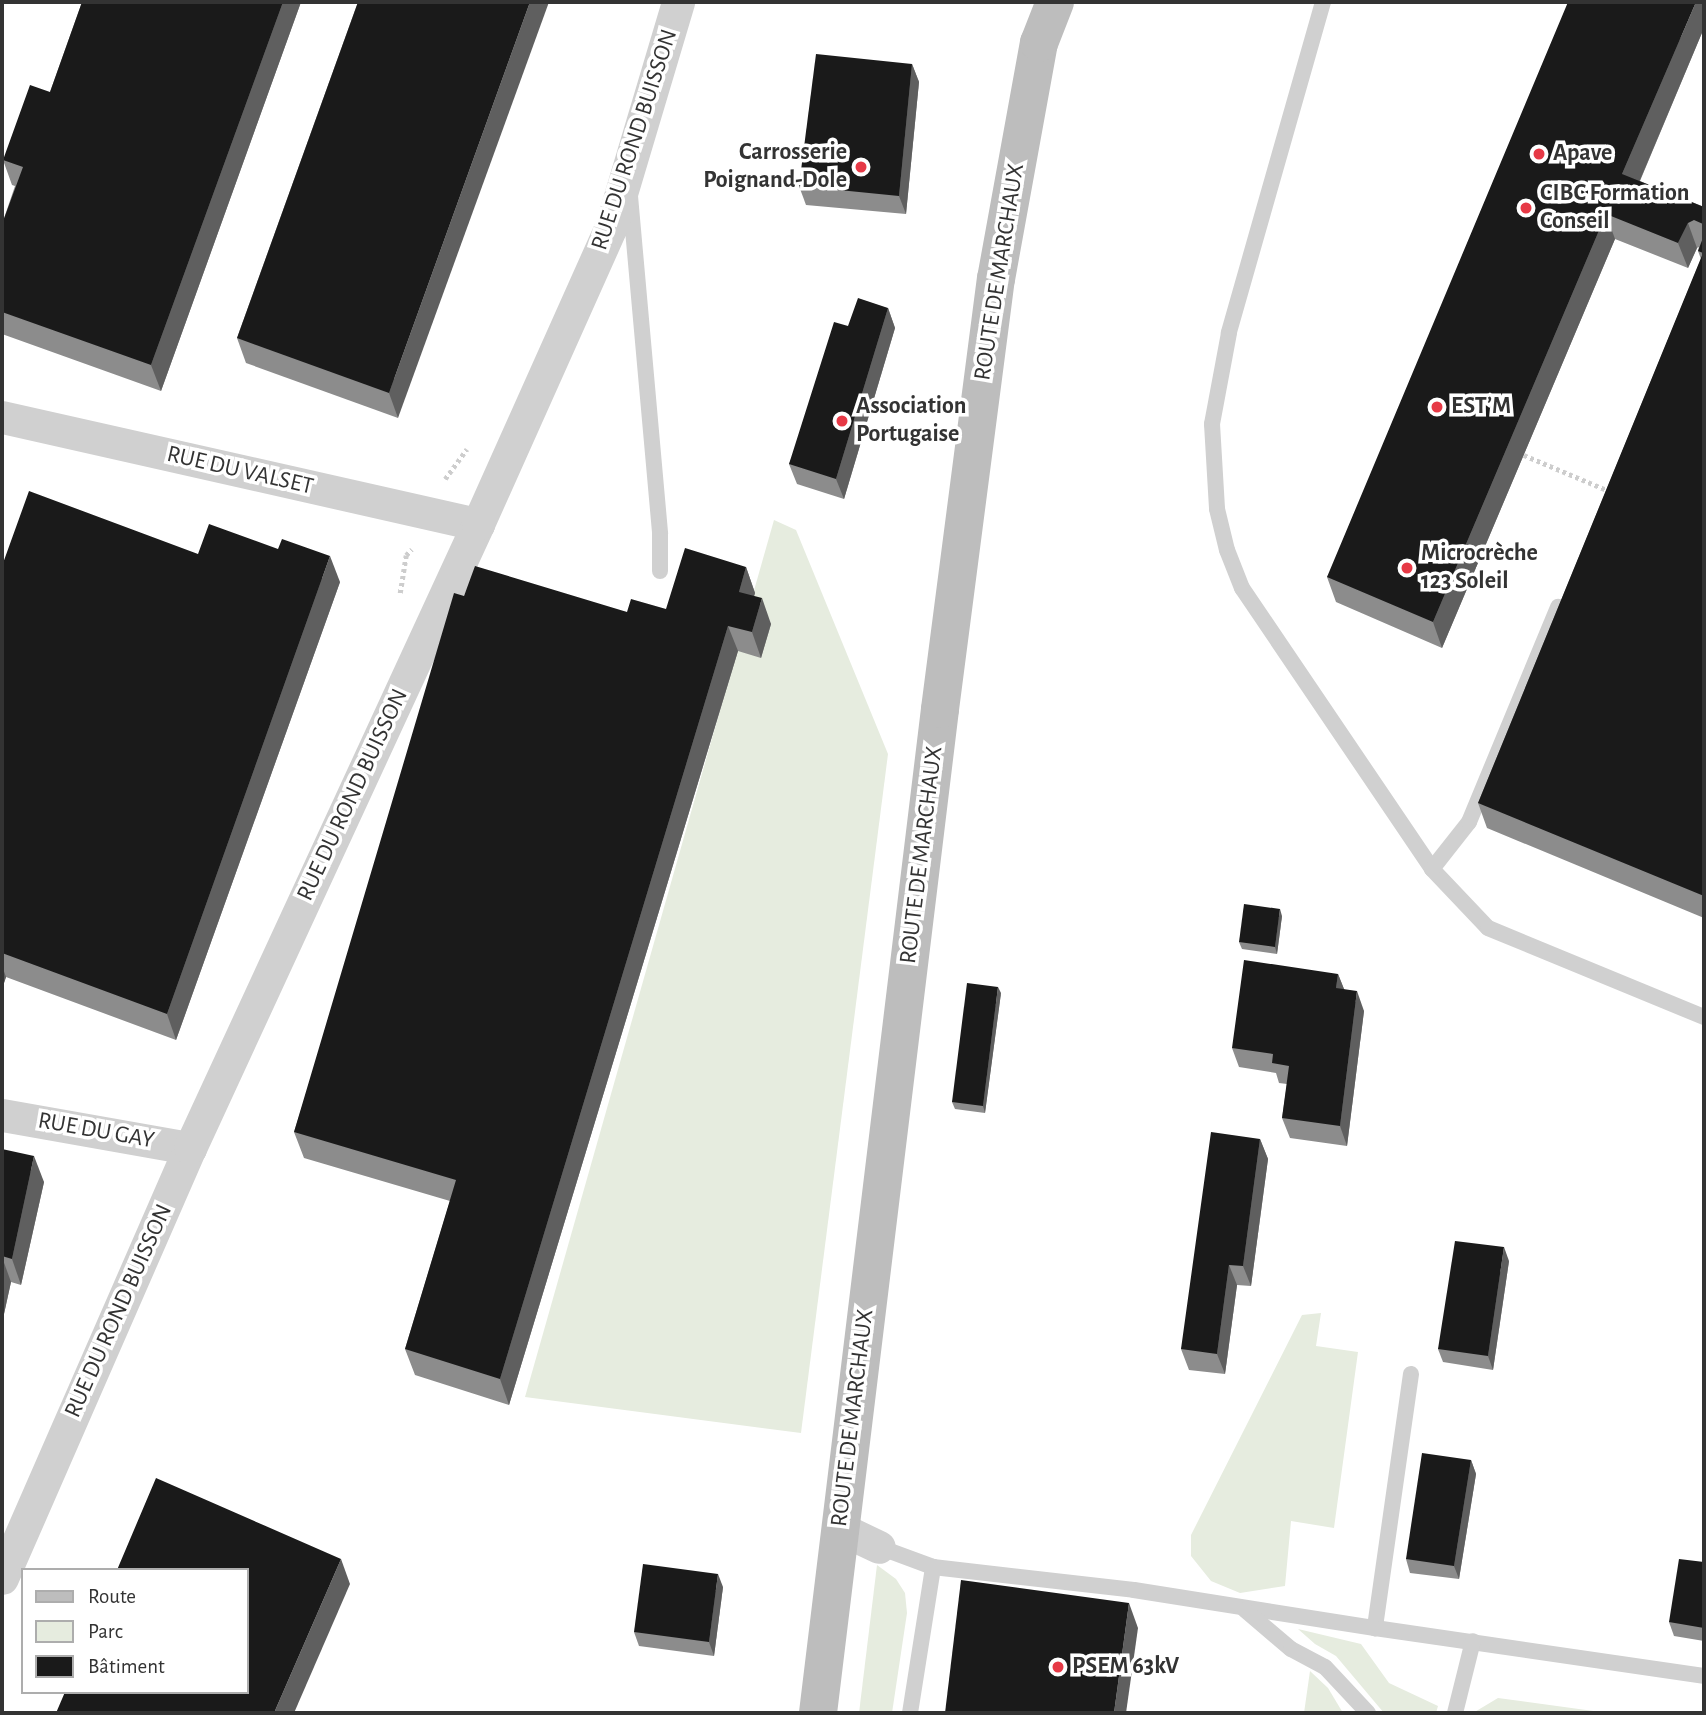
<!DOCTYPE html>
<meta charset="utf-8">
<style>
body{margin:0}
#map{position:relative;width:1706px;height:1715px;overflow:hidden;background:#fff;font-family:"Alegreya Sans",sans-serif}
div>[style]{position:absolute}
.green>*{inset:0;background:#e6ecdf}
.path>*{height:4.5px;margin-top:-2.25px;transform-origin:0;background:repeating-linear-gradient(90deg,#cdcdcd 0 3.5px,transparent 0 7px)}
.lane>*{height:16px;margin:-8px;padding:0 8px;transform-origin:8px;border-radius:8px;background:#d0d0d0}
.street>*{height:33px;margin:-16.5px;padding:0 16.5px;transform-origin:16.5px;border-radius:16.5px;background:#d0d0d0}
.secondary>*{height:38px;margin:-19px;padding:0 19px;transform-origin:19px;border-radius:19px;background:#bdbdbd}
.wall>*{inset:0;background:#8c8c8c}
.shaded-wall>*{inset:0;background:#5f5f5f}
.building>*{inset:0;background:#1a1a1a}
.dots>*{width:19px;height:19px;translate:-50% -50%;box-sizing:border-box;border:4px solid #fff;border-radius:50%}
span{translate:-50% -50%;white-space:nowrap;text-align:center;line-height:1.15;-webkit-text-stroke:7px #fff;paint-order:stroke}
.street-label{font-size:24px;color:#333}
.poi-label{font-size:24px;color:#333;font-weight:700}
.right{translate:-100% -50%;text-align:right}
.left{translate:0 -50%;text-align:left}
.frame{position:absolute;inset:0;border:4px solid #333;pointer-events:none}
.legend{position:absolute;left:21px;top:1568px;width:228px;height:126px;box-sizing:border-box;background:#fff;border:2px solid #adadad;margin:0;padding:9px 12px;list-style:none;font-size:21px;color:#333}
.legend li{display:flex;align-items:center;gap:14px;height:35px}
.legend b{width:35px;border:2px solid #adadad}
</style>
<div id="map">
<div class="green">
<div style="clip-path:polygon(774px 520px,796px 530px,888px 754px,801px 1433px,525px 1397px)"></div>
<div style="clip-path:polygon(1321px 1313px,1316px 1346px,1358px 1352px,1334px 1528px,1291px 1521px,1285px 1586px,1240px 1593px,1211px 1581px,1191px 1556px,1191px 1535px,1302px 1315px)"></div>
<div style="clip-path:polygon(877px 1565px,896px 1579px,905px 1593px,907px 1613px,892px 1713px,859px 1713px)"></div>
<div style="clip-path:polygon(1298px 1629px,1361px 1644px,1389px 1683px,1438px 1706px,1436px 1713px,1384px 1713px,1336px 1656px,1315px 1644px)"></div>
<div style="clip-path:polygon(1310px 1671px,1328px 1688px,1343px 1713px,1304px 1713px)"></div>
<div style="clip-path:polygon(1498px 1698px,1608px 1713px,1473px 1713px)"></div>
</div>
<div class="path">
<div style="left:1524px;top:455px;width:90px;rotate:22.9deg"></div>
<div style="left:445px;top:479px;width:37px;rotate:-54deg"></div>
<div style="left:400px;top:593px;width:38px;rotate:-81deg"></div>
<div style="left:406px;top:555px;width:8px;rotate:-45deg"></div>
</div>
<div class="lane">
<div style="left:1323px;top:2px;width:344px;rotate:105.9deg"></div>
<div style="left:1229px;top:333px;width:93px;rotate:100.6deg"></div>
<div style="left:1212px;top:424px;width:85px;rotate:86.6deg"></div>
<div style="left:1217px;top:509px;width:42px;rotate:76.3deg"></div>
<div style="left:1227px;top:550px;width:41px;rotate:68.5deg"></div>
<div style="left:1242px;top:588px;width:339px;rotate:55.9deg"></div>
<div style="left:1432px;top:869px;width:81px;rotate:46.5deg"></div>
<div style="left:1488px;top:928px;width:234px;rotate:22.4deg"></div>
<div style="left:630px;top:196px;width:339px;rotate:84.9deg"></div>
<div style="left:660px;top:534px;width:37px;rotate:90deg"></div>
<div style="left:1432px;top:869px;width:60px;rotate:-51.8deg"></div>
<div style="left:1469px;top:822px;width:233px;rotate:-67.5deg"></div>
<div style="left:1411px;top:1374px;width:257px;rotate:98.1deg"></div>
<div style="left:1375px;top:1628px;width:332px;rotate:8.3deg"></div>
<div style="left:879px;top:1547px;width:58px;rotate:20.3deg"></div>
<div style="left:933px;top:1567px;width:202px;rotate:6.5deg"></div>
<div style="left:1134px;top:1590px;width:244px;rotate:9deg"></div>
<div style="left:1245px;top:1610px;width:60px;rotate:40.3deg"></div>
<div style="left:1291px;top:1649px;width:38px;rotate:28deg"></div>
<div style="left:1325px;top:1667px;width:63px;rotate:46.9deg"></div>
<div style="left:910px;top:1713px;width:148px;rotate:-81deg"></div>
<div style="left:1455px;top:1713px;width:74px;rotate:-76deg"></div>
</div>
<div class="street">
<div style="left:2px;top:417px;width:488px;rotate:12.7deg"></div>
<div style="left:2px;top:1115px;width:191px;rotate:10deg"></div>
<div style="left:839px;top:1528px;width:44px;rotate:25.4deg"></div>
<div style="left:2px;top:1578px;width:469px;rotate:-66.4deg"></div>
<div style="left:190px;top:1148px;width:687px;rotate:-65.22deg"></div>
<div style="left:478px;top:524px;width:325px;rotate:-65.9deg"></div>
<div style="left:611px;top:227px;width:235px;rotate:-73.4deg"></div>
</div>
<div class="secondary">
<div style="left:818px;top:1713px;width:1011px;rotate:-83.07deg"></div>
<div style="left:940px;top:709px;width:434px;rotate:-82.6deg"></div>
<div style="left:996px;top:279px;width:240px;rotate:-79.7deg"></div>
<div style="left:1039px;top:43px;width:44px;rotate:-68.7deg"></div>
</div>
<div class="wall">
<div style="clip-path:polygon(82px 2px,301px 2px,161px 391px,2px 334px,2px 224px,15px 186px,12px 185px,3px 160px,50px 92px)"></div>
<div style="clip-path:polygon(358px 2px,398px 418px,246px 363px,237px 338px)"></div>
<div style="clip-path:polygon(1704px 2px,1704px 28px,1640px 181px,1704px 207px,1704px 918px,1487px 828px,1478px 803px,1701px 259px,1698px 251px,1699px 247px,1697px 248px,1688px 268px,1615px 239px,1442px 648px,1336px 602px,1327px 577px)"></div>
<div style="clip-path:polygon(912px 64px,919px 82px,906px 214px,806px 205px,799px 186px)"></div>
<div style="clip-path:polygon(888px 308px,895px 328px,844px 499px,797px 484px,789px 464px,848px 326px)"></div>
<div style="clip-path:polygon(198px 554px,340px 582px,176px 1040px,6px 977px,2px 989px,2px 566px)"></div>
<div style="clip-path:polygon(746px 567px,755px 593px,754px 596px,771px 624px,761px 658px,738px 651px,509px 1405px,415px 1375px,405px 1349px,450px 1201px,304px 1158px,294px 1132px,464px 596px,627px 612px,666px 609px)"></div>
<div style="clip-path:polygon(1282px 916px,1277px 954px,1242px 949px,1239px 942px)"></div>
<div style="clip-path:polygon(1338px 974px,1344px 989px,1364px 1011px,1347px 1146px,1290px 1138px,1282px 1118px,1287px 1084px,1279px 1083px,1276px 1073px,1239px 1067px,1232px 1048px)"></div>
<div style="clip-path:polygon(1001px 993px,985px 1113px,955px 1109px,952px 1102px)"></div>
<div style="clip-path:polygon(1260px 1139px,1268px 1159px,1251px 1286px,1237px 1285px,1225px 1374px,1189px 1370px,1181px 1349px)"></div>
<div style="clip-path:polygon(2px 1149px,44px 1182px,21px 1285px,11px 1282px,2px 1323px)"></div>
<div style="clip-path:polygon(1509px 1261px,1493px 1370px,1443px 1362px,1438px 1349px)"></div>
<div style="clip-path:polygon(1471px 1460px,1476px 1474px,1459px 1579px,1410px 1573px,1406px 1559px)"></div>
<div style="clip-path:polygon(1704px 1562px,1704px 1641px,1674px 1636px,1669px 1622px)"></div>
<div style="clip-path:polygon(723px 1587px,714px 1656px,639px 1646px,634px 1632px)"></div>
</div>
<div class="shaded-wall">
<div style="clip-path:polygon(283px 2px,301px 2px,161px 391px,151px 365px)"></div>
<div style="clip-path:polygon(530px 2px,549px 2px,398px 418px,389px 393px)"></div>
<div style="clip-path:polygon(1696px 2px,1704px 2px,1704px 28px,1632px 199px,1622px 174px)"></div>
<div style="clip-path:polygon(912px 64px,919px 82px,906px 214px,899px 196px)"></div>
<div style="clip-path:polygon(1606px 214px,1615px 239px,1442px 648px,1433px 622px)"></div>
<div style="clip-path:polygon(1688px 223px,1697px 248px,1688px 268px,1678px 243px)"></div>
<div style="clip-path:polygon(888px 308px,895px 328px,844px 499px,836px 479px)"></div>
<div style="clip-path:polygon(330px 556px,340px 582px,176px 1040px,167px 1014px)"></div>
<div style="clip-path:polygon(746px 567px,755px 593px,748px 617px,739px 592px)"></div>
<div style="clip-path:polygon(762px 598px,771px 624px,761px 658px,752px 632px)"></div>
<div style="clip-path:polygon(728px 626px,738px 651px,509px 1405px,500px 1379px)"></div>
<div style="clip-path:polygon(1280px 909px,1282px 916px,1277px 954px,1275px 947px)"></div>
<div style="clip-path:polygon(2px 966px,6px 977px,2px 989px)"></div>
<div style="clip-path:polygon(1338px 974px,1346px 994px,1336px 988px)"></div>
<div style="clip-path:polygon(998px 987px,1001px 993px,985px 1113px,983px 1106px)"></div>
<div style="clip-path:polygon(1357px 991px,1364px 1011px,1347px 1146px,1340px 1126px)"></div>
<div style="clip-path:polygon(1260px 1139px,1268px 1159px,1251px 1286px,1243px 1266px)"></div>
<div style="clip-path:polygon(34px 1156px,44px 1182px,21px 1285px,12px 1259px)"></div>
<div style="clip-path:polygon(1504px 1247px,1509px 1261px,1493px 1370px,1488px 1356px)"></div>
<div style="clip-path:polygon(2px 1257px,11px 1282px,2px 1323px)"></div>
<div style="clip-path:polygon(1229px 1265px,1237px 1285px,1225px 1374px,1217px 1354px)"></div>
<div style="clip-path:polygon(1471px 1460px,1476px 1474px,1459px 1579px,1454px 1566px)"></div>
<div style="clip-path:polygon(341px 1559px,350px 1584px,294px 1713px,274px 1713px)"></div>
<div style="clip-path:polygon(718px 1574px,723px 1587px,714px 1656px,709px 1642px)"></div>
<div style="clip-path:polygon(1129px 1603px,1138px 1628px,1126px 1713px,1114px 1713px)"></div>
</div>
<div class="building">
<div style="clip-path:polygon(82px 2px,283px 2px,151px 365px,2px 312px,2px 224px,23px 167px,3px 160px,30px 85px,50px 92px)"></div>
<div style="clip-path:polygon(358px 2px,530px 2px,389px 393px,237px 338px)"></div>
<div style="clip-path:polygon(1568px 2px,1696px 2px,1622px 174px,1704px 207px,1704px 232px,1703px 224px,1694px 220px,1688px 223px,1678px 243px,1606px 214px,1433px 622px,1327px 577px)"></div>
<div style="clip-path:polygon(816px 54px,912px 64px,899px 196px,799px 186px)"></div>
<div style="clip-path:polygon(1704px 235px,1704px 896px,1478px 803px,1703px 253px,1698px 251px)"></div>
<div style="clip-path:polygon(858px 298px,888px 308px,836px 479px,789px 464px,834px 322px,848px 326px)"></div>
<div style="clip-path:polygon(29px 491px,198px 554px,209px 524px,278px 549px,282px 539px,330px 556px,167px 1014px,2px 953px,2px 566px)"></div>
<div style="clip-path:polygon(685px 548px,746px 567px,739px 592px,762px 598px,752px 632px,728px 626px,500px 1379px,405px 1349px,456px 1180px,294px 1132px,454px 593px,464px 596px,475px 566px,627px 612px,631px 599px,666px 609px)"></div>
<div style="clip-path:polygon(1244px 904px,1280px 909px,1275px 947px,1239px 942px)"></div>
<div style="clip-path:polygon(1244px 960px,1338px 974px,1336px 988px,1357px 991px,1340px 1126px,1282px 1118px,1289px 1066px,1272px 1063px,1273px 1054px,1232px 1048px)"></div>
<div style="clip-path:polygon(967px 983px,998px 987px,983px 1106px,952px 1102px)"></div>
<div style="clip-path:polygon(1211px 1132px,1260px 1139px,1243px 1266px,1229px 1265px,1217px 1354px,1181px 1349px)"></div>
<div style="clip-path:polygon(2px 1149px,34px 1156px,12px 1259px,2px 1256px)"></div>
<div style="clip-path:polygon(1455px 1241px,1504px 1247px,1488px 1356px,1438px 1349px)"></div>
<div style="clip-path:polygon(1422px 1453px,1471px 1460px,1454px 1566px,1406px 1559px)"></div>
<div style="clip-path:polygon(156px 1478px,341px 1559px,274px 1713px,56px 1713px,65px 1692px,247px 1692px,247px 1570px,117px 1570px)"></div>
<div style="clip-path:polygon(1679px 1559px,1704px 1562px,1704px 1628px,1669px 1622px)"></div>
<div style="clip-path:polygon(643px 1564px,718px 1574px,709px 1642px,634px 1632px)"></div>
<div style="clip-path:polygon(961px 1580px,1129px 1603px,1114px 1713px,945px 1713px)"></div>
</div>
<div class="dots">
<div style="left:1539px;top:154px;background:#e63946"></div>
<div style="left:861px;top:167px;background:#e63946"></div>
<div style="left:1526px;top:208px;background:#e63946"></div>
<div style="left:1437px;top:407px;background:#e63946"></div>
<div style="left:842px;top:421px;background:#e63946"></div>
<div style="left:1407px;top:568px;background:#e63946"></div>
<div style="left:1058px;top:1667px;background:#e63946"></div>
</div>
<div class="street-label">
<span style="left:635px;top:140px;rotate:-72deg">RUE DU ROND BUISSON</span>
<span style="left:1000px;top:272px;rotate:-81deg">ROUTE DE MARCHAUX</span>
<span style="left:240px;top:471px;rotate:13deg">RUE DU VALSET</span>
<span style="left:353px;top:795px;rotate:-65deg">RUE DU ROND BUISSON</span>
<span style="left:922px;top:855px;rotate:-83deg">ROUTE DE MARCHAUX</span>
<span style="left:96px;top:1131px;rotate:10deg">RUE DU GAY</span>
<span style="left:119px;top:1311px;rotate:-66deg">RUE DU ROND BUISSON</span>
<span style="left:853px;top:1418px;rotate:-83deg">ROUTE DE MARCHAUX</span>
</div>
<div class="poi-label">
<span class="right" style="left:847px;top:167px">Carrosserie<br>Poignand-Dole</span>
<span class="left" style="left:1553px;top:154px">Apave</span>
<span class="left" style="left:1540px;top:208px">CIBC Formation<br>Conseil</span>
<span class="left" style="left:856px;top:421px">Association<br>Portugaise</span>
<span class="left" style="left:1451px;top:407px">EST’M</span>
<span class="left" style="left:1421px;top:568px">Microcrèche<br>123 Soleil</span>
<span class="left" style="left:1072px;top:1667px">PSEM 63kV</span>
</div>
<div class="frame"></div>
<ul class="legend">
<li><b style="height:9px;background:#bdbdbd"></b>Route</li>
<li><b style="height:19px;background:#e6ecdf"></b>Parc</li>
<li><b style="height:19px;background:#1a1a1a"></b>Bâtiment</li>
</ul>
</div>
